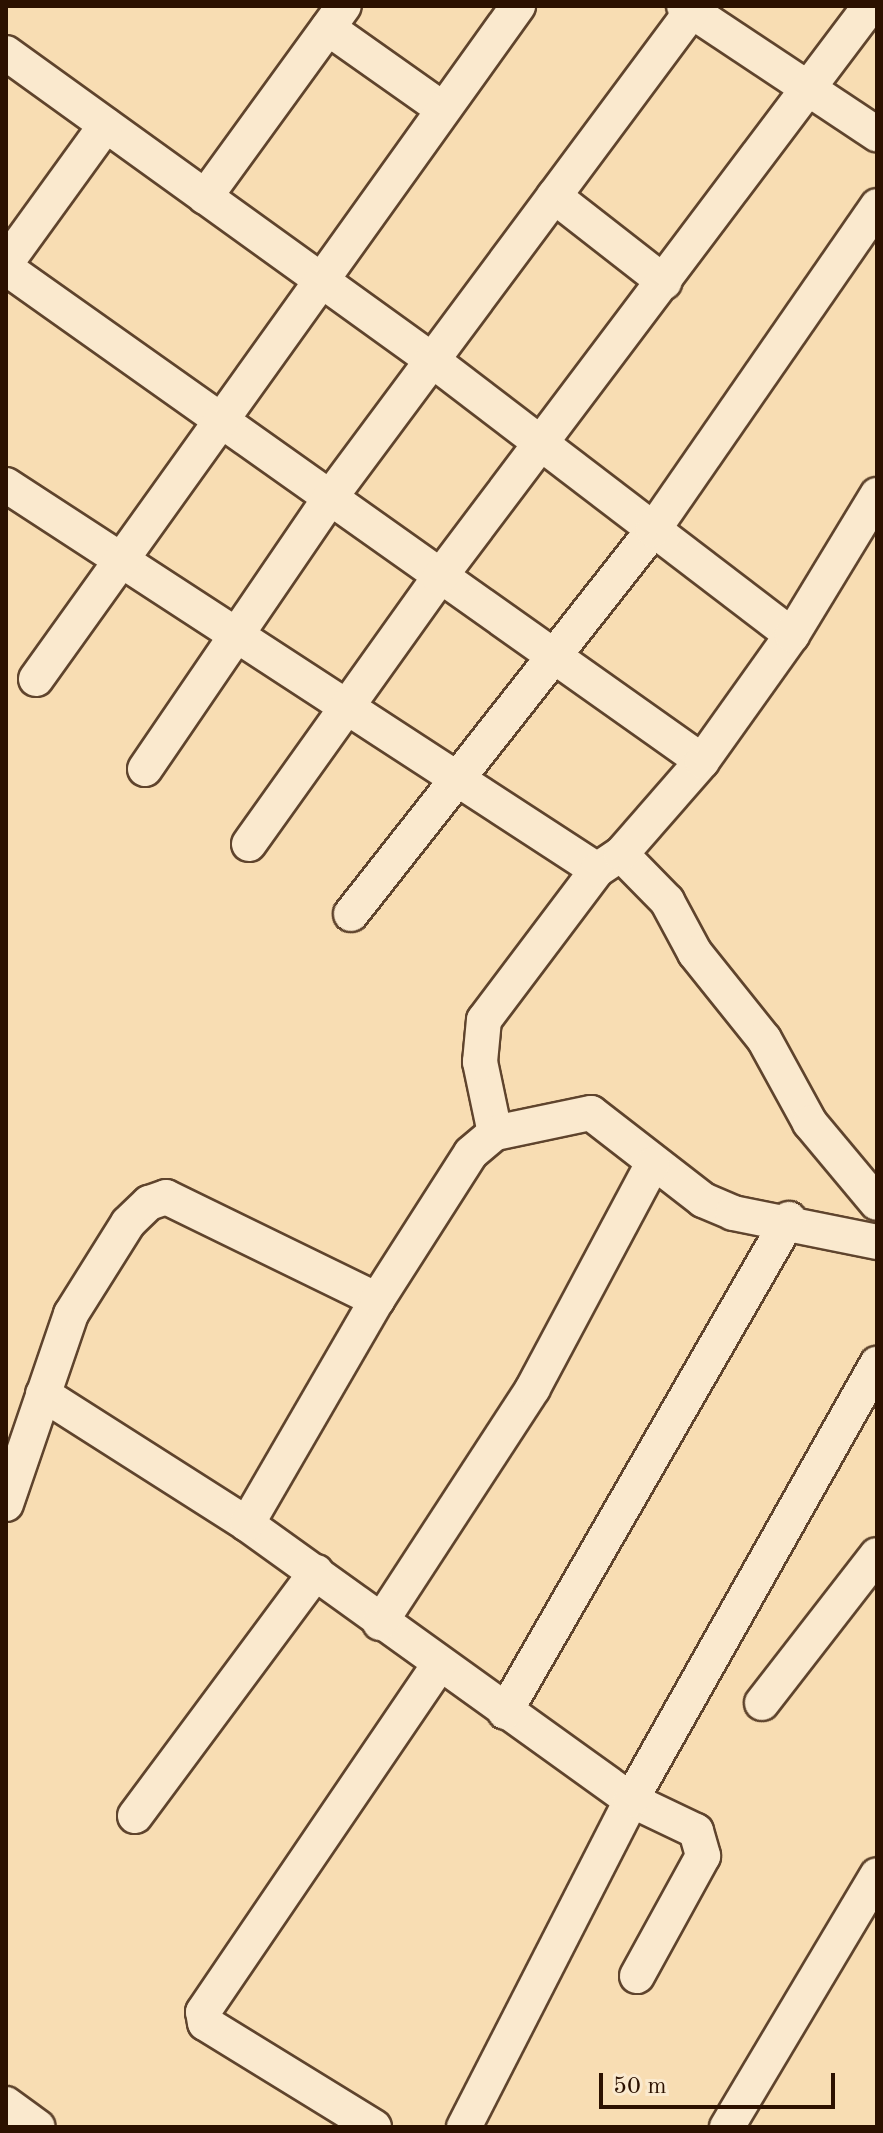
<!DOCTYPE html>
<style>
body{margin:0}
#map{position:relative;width:883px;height:2133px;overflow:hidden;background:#f8ddb3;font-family:"Old Standard TT",serif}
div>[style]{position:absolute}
.roads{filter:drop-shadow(2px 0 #5f442d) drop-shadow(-2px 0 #5f442d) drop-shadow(0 2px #5f442d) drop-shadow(0 -2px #5f442d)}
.minor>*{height:34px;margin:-17px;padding:0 17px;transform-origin:17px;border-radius:17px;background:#fae9ce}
span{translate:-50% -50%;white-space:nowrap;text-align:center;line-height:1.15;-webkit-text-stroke:7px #fae9ce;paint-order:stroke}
.frame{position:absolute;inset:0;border:8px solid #2c1100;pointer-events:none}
.scale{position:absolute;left:599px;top:2073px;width:236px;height:36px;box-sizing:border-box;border:4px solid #2c1100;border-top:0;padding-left:10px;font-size:24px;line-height:28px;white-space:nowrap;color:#2c1100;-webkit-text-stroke:6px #fae9ce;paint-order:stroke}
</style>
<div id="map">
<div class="roads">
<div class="minor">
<div style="left:684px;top:6px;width:232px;rotate:33.6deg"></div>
<div style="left:328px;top:28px;width:141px;rotate:35.2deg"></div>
<div style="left:6px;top:53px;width:525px;rotate:35.78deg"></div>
<div style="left:432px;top:360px;width:453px;rotate:37.4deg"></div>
<div style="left:554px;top:196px;width:140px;rotate:38deg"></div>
<div style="left:205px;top:197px;width:236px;rotate:-54deg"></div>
<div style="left:6px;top:263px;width:170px;rotate:-54.1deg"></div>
<div style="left:6px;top:268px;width:853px;rotate:35.31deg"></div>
<div style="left:6px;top:485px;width:705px;rotate:33.08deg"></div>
<div style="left:36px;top:679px;width:828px;rotate:-54.39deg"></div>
<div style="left:145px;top:769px;width:327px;rotate:-55.7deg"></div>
<div style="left:329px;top:499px;width:607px;rotate:-53.38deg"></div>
<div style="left:249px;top:844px;width:327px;rotate:-54.5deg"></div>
<div style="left:439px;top:578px;width:716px;rotate:-53deg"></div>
<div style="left:621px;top:854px;width:66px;rotate:45.6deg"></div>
<div style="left:667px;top:901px;width:59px;rotate:61.7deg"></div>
<div style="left:695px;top:953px;width:110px;rotate:51.3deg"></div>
<div style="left:764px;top:1039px;width:96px;rotate:61.3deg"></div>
<div style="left:810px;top:1123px;width:104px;rotate:50.1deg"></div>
<div style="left:351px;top:914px;width:489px;rotate:-51.8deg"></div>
<div style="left:653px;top:530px;width:394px;rotate:-55.3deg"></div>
<div style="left:495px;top:1133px;width:73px;rotate:-101.9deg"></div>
<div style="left:480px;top:1062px;width:42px;rotate:-84.6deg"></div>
<div style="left:484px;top:1020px;width:188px;rotate:-53deg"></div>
<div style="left:597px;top:870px;width:29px;rotate:-34deg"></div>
<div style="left:621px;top:854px;width:123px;rotate:-48.9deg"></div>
<div style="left:702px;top:761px;width:155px;rotate:-54.5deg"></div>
<div style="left:792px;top:635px;width:164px;rotate:-58.7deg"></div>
<div style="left:43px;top:1394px;width:242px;rotate:32.5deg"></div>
<div style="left:247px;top:1524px;width:473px;rotate:35.7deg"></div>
<div style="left:631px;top:1800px;width:72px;rotate:25.5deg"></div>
<div style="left:696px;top:1831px;width:26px;rotate:74deg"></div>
<div style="left:703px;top:1856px;width:137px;rotate:118.8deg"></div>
<div style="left:6px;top:1504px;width:201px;rotate:-71.1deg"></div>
<div style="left:71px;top:1314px;width:107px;rotate:-57.9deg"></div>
<div style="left:128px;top:1223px;width:29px;rotate:-44deg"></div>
<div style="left:149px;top:1203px;width:18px;rotate:-19deg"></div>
<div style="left:166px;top:1197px;width:235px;rotate:26deg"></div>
<div style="left:247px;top:1524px;width:259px;rotate:-59.9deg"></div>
<div style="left:377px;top:1300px;width:174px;rotate:-57.4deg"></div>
<div style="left:471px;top:1153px;width:31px;rotate:-40deg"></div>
<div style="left:495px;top:1133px;width:98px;rotate:-11.8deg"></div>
<div style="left:591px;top:1113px;width:142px;rotate:37.8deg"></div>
<div style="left:703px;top:1200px;width:33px;rotate:23deg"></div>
<div style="left:733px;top:1213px;width:147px;rotate:11.4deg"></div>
<div style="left:380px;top:1623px;width:280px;rotate:-56.9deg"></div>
<div style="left:533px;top:1388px;width:253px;rotate:-61.9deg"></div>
<div style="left:762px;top:1703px;width:187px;rotate:-52.2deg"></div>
<div style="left:505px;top:1712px;width:569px;rotate:-60.06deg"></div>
<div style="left:135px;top:1816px;width:304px;rotate:-53.4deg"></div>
<div style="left:6px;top:2104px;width:39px;rotate:36deg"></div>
<div style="left:374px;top:2127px;width:198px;rotate:-148.4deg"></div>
<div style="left:205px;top:2023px;width:11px;rotate:-100deg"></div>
<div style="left:203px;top:2012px;width:420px;rotate:-55.8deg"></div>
<div style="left:464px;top:2127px;width:367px;rotate:-62.9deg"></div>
<div style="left:631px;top:1800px;width:501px;rotate:-60.57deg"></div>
<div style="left:727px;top:2127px;width:293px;rotate:-59.2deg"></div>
</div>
</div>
<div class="frame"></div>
<div class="scale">50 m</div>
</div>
